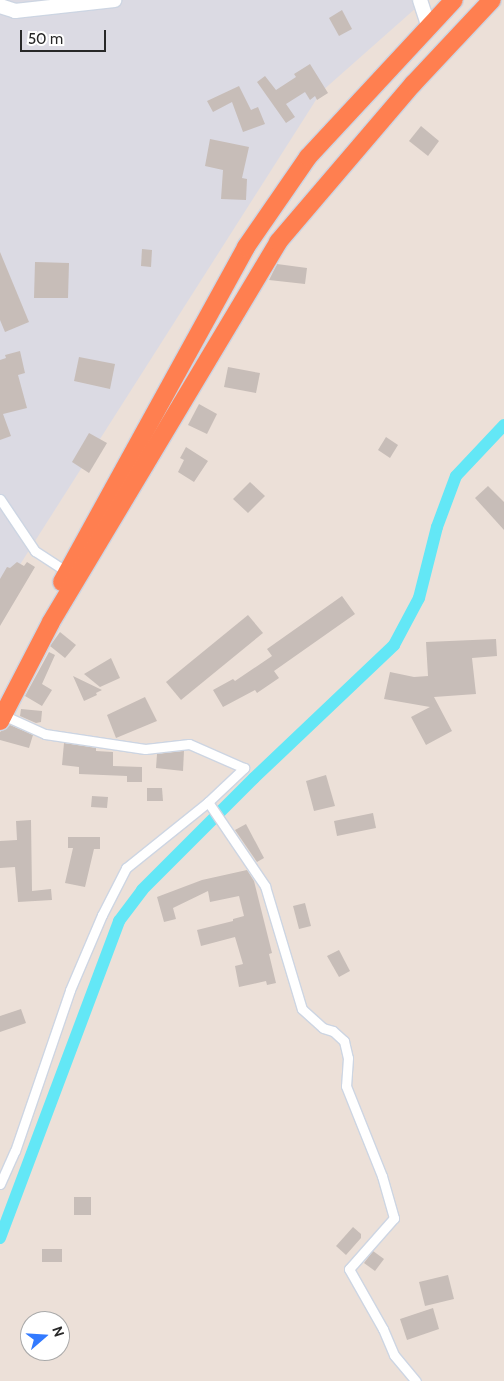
<!DOCTYPE html>
<style>
body{margin:0}
#map{position:relative;width:504px;height:1381px;overflow:hidden;background:#ece0d8;font-family:Cabin,sans-serif}
div>[style]{position:absolute}
.industrial>*{inset:0;background:#dbdae3}
.canal>*{height:12px;margin:-6px;padding:0 6px;transform-origin:6px;border-radius:6px;background:#63e7f6}
.building>*{inset:0;background:#c7bdb8}
.roads{filter:drop-shadow(1px 0 #cdd5e2) drop-shadow(-1px 0 #cdd5e2) drop-shadow(0 1px #cdd5e2) drop-shadow(0 -1px #cdd5e2)}
.street>*{height:9px;margin:-4.5px;padding:0 4.5px;transform-origin:4.5px;border-radius:4.5px;background:#fff}
.secondary>*{height:14px;margin:-7px;padding:0 7px;transform-origin:7px;border-radius:7px;background:#fff}
.highway>*{height:18px;margin:-9px;padding:0 9px;transform-origin:9px;border-radius:9px;background:#ff7f50}
span{translate:-50% -50%;white-space:nowrap;text-align:center;line-height:1.15;-webkit-text-stroke:4px #fff;paint-order:stroke}
.north{position:absolute;left:20px;top:1311px;width:50px;height:50px;box-sizing:border-box;background:#fff;border:1px solid #a9a9a9;border-radius:50%;rotate:71deg;font-size:14px;font-weight:700;line-height:20px;text-align:center;color:#282828}
.north::after{content:'';display:block;margin:auto;width:18px;height:22px;background:#327aff;clip-path:polygon(50% 0,100% 100%,50% 72%,0 100%)}
.scale{position:absolute;left:20px;top:30px;width:86px;height:22px;box-sizing:border-box;border:2px solid #282828;border-top:0;padding-left:6px;font-size:15px;line-height:18px;white-space:nowrap;color:#282828;-webkit-text-stroke:4px #fff;paint-order:stroke}
</style>
<div id="map">
<div class="industrial">
<div style="clip-path:polygon(0 0,425px 0,321px 92px,0 596px)"></div>
</div>
<div class="canal">
<div style="left:0;top:1238px;width:339px;rotate:-69.4deg"></div>
<div style="left:119px;top:921px;width:39px;rotate:-53deg"></div>
<div style="left:142px;top:890px;width:158px;rotate:-45deg"></div>
<div style="left:254px;top:778px;width:193px;rotate:-43.5deg"></div>
<div style="left:394px;top:645px;width:53px;rotate:-62deg"></div>
<div style="left:419px;top:598px;width:73px;rotate:-75.8deg"></div>
<div style="left:437px;top:527px;width:54px;rotate:-69.6deg"></div>
<div style="left:456px;top:476px;width:70px;rotate:-46.7deg"></div>
</div>
<div class="building">
<div style="clip-path:polygon(342px 10px,352px 29px,339px 36px,329px 18px)"></div>
<div style="clip-path:polygon(310px 64px,328px 93px,317px 100px,315px 96px,310px 100px,305px 92px,286px 104px,295px 117px,286px 123px,257px 82px,265px 76px,276px 90px,296px 77px,294px 74px)"></div>
<div style="clip-path:polygon(239px 86px,251px 110px,258px 107px,265px 124px,243px 132px,232px 102px,213px 112px,207px 101px)"></div>
<div style="clip-path:polygon(421px 126px,439px 141px,428px 156px,409px 141px)"></div>
<div style="clip-path:polygon(210px 139px,249px 147px,242px 178px,247px 179px,246px 200px,221px 199px,223px 170px,205px 166px)"></div>
<div style="clip-path:polygon(142px 249px,152px 250px,151px 267px,141px 266px)"></div>
<div style="clip-path:polygon(0 252px,29px 322px,5px 332px,0 320px)"></div>
<div style="clip-path:polygon(35px 262px,69px 263px,68px 298px,34px 298px)"></div>
<div style="clip-path:polygon(277px 264px,307px 268px,305px 284px,269px 280px)"></div>
<div style="clip-path:polygon(20px 351px,25px 373px,18px 375px,27px 408px,3px 414px,11px 436px,0 440px,0 360px,6px 358px,5px 355px)"></div>
<div style="clip-path:polygon(79px 357px,115px 364px,110px 389px,74px 381px)"></div>
<div style="clip-path:polygon(228px 367px,260px 373px,256px 393px,224px 387px)"></div>
<div style="clip-path:polygon(199px 404px,217px 414px,207px 434px,188px 425px)"></div>
<div style="clip-path:polygon(89px 433px,107px 443px,89px 473px,72px 462px)"></div>
<div style="clip-path:polygon(386px 437px,398px 445px,390px 458px,378px 450px)"></div>
<div style="clip-path:polygon(186px 447px,208px 461px,194px 482px,178px 472px,184px 460px,180px 458px)"></div>
<div style="clip-path:polygon(250px 482px,265px 496px,248px 513px,233px 499px)"></div>
<div style="clip-path:polygon(488px 486px,504px 502px,504px 530px,475px 498px)"></div>
<div style="clip-path:polygon(17px 562px,24px 566px,27px 562px,35px 567px,0 626px,0 579px,7px 567px,10px 568px)"></div>
<div style="clip-path:polygon(342px 596px,355px 614px,274px 671px,279px 678px,257px 693px,255px 690px,223px 707px,213px 690px,233px 679px,235px 681px,272px 656px,267px 649px)"></div>
<div style="clip-path:polygon(248px 615px,263px 633px,181px 700px,166px 682px)"></div>
<div style="clip-path:polygon(60px 632px,76px 645px,65px 658px,50px 646px)"></div>
<div style="clip-path:polygon(496px 639px,497px 656px,472px 658px,476px 694px,434px 697px,452px 731px,426px 745px,411px 717px,430px 707px,384px 699px,390px 672px,414px 677px,428px 676px,426px 642px)"></div>
<div style="clip-path:polygon(49px 652px,55px 655px,42px 684px,52px 690px,42px 706px,25px 696px)"></div>
<div style="clip-path:polygon(111px 658px,120px 678px,100px 687px,84px 674px)"></div>
<div style="clip-path:polygon(73px 676px,102px 690px,96px 693px,97px 695px,84px 701px)"></div>
<div style="clip-path:polygon(145px 697px,157px 721px,116px 738px,107px 715px)"></div>
<div style="clip-path:polygon(21px 709px,42px 711px,41px 722px,36px 723px,20px 716px)"></div>
<div style="clip-path:polygon(10px 725px,33px 735px,29px 748px,0 740px,0 732px)"></div>
<div style="clip-path:polygon(64px 743px,96px 748px,96px 751px,113px 752px,113px 766px,142px 767px,142px 782px,127px 782px,127px 776px,79px 774px,79px 767px,62px 765px)"></div>
<div style="clip-path:polygon(184px 751px,183px 771px,156px 768px,157px 754px)"></div>
<div style="clip-path:polygon(326px 775px,335px 806px,314px 811px,306px 781px)"></div>
<div style="clip-path:polygon(147px 788px,162px 788px,163px 801px,147px 801px)"></div>
<div style="clip-path:polygon(92px 796px,108px 797px,107px 808px,91px 807px)"></div>
<div style="clip-path:polygon(373px 813px,376px 828px,337px 836px,334px 821px)"></div>
<div style="clip-path:polygon(31px 820px,32px 891px,51px 889px,52px 900px,18px 902px,15px 867px,0 868px,0 841px,17px 840px,16px 821px)"></div>
<div style="clip-path:polygon(246px 824px,264px 858px,257px 862px,235px 830px)"></div>
<div style="clip-path:polygon(68px 837px,100px 837px,100px 849px,94px 849px,85px 887px,65px 883px,73px 848px,68px 848px)"></div>
<div style="clip-path:polygon(247px 870px,254px 881px,272px 953px,269px 954px,276px 983px,267px 985px,266px 981px,239px 987px,235px 966px,243px 964px,235px 937px,201px 946px,197px 930px,233px 921px,233px 919px,244px 916px,239px 896px,210px 902px,208px 891px,173px 908px,176px 919px,164px 922px,157px 897px,202px 880px)"></div>
<div style="clip-path:polygon(305px 903px,311px 926px,299px 929px,293px 906px)"></div>
<div style="clip-path:polygon(339px 950px,350px 971px,339px 977px,327px 956px)"></div>
<div style="clip-path:polygon(21px 1009px,26px 1023px,0 1032px,0 1016px)"></div>
<div style="clip-path:polygon(74px 1197px,91px 1197px,91px 1215px,74px 1215px)"></div>
<div style="clip-path:polygon(353px 1227px,361px 1234px,361px 1238px,346px 1255px,336px 1246px)"></div>
<div style="clip-path:polygon(42px 1249px,62px 1249px,62px 1262px,42px 1262px)"></div>
<div style="clip-path:polygon(373px 1251px,384px 1259px,375px 1271px,364px 1263px)"></div>
<div style="clip-path:polygon(448px 1275px,454px 1299px,425px 1306px,419px 1282px)"></div>
<div style="clip-path:polygon(433px 1308px,439px 1329px,407px 1340px,400px 1319px)"></div>
</div>
<div class="roads">
<div class="street">
<div style="left:0;top:499px;width:63px;rotate:56.1deg"></div>
<div style="left:35px;top:551px;width:38px;rotate:33deg"></div>
<div style="left:208px;top:802px;width:102px;rotate:55.8deg"></div>
<div style="left:265px;top:886px;width:128px;rotate:73.3deg"></div>
<div style="left:302px;top:1009px;width:28px;rotate:42deg"></div>
<div style="left:323px;top:1028px;width:10px;rotate:17deg"></div>
<div style="left:333px;top:1031px;width:15px;rotate:42deg"></div>
<div style="left:344px;top:1041px;width:17px;rotate:77deg"></div>
<div style="left:348px;top:1058px;width:28px;rotate:94deg"></div>
<div style="left:346px;top:1086px;width:97px;rotate:68.2deg"></div>
<div style="left:382px;top:1176px;width:44px;rotate:74.1deg"></div>
<div style="left:394px;top:1218px;width:68px;rotate:131.4deg"></div>
<div style="left:349px;top:1269px;width:69px;rotate:60.5deg"></div>
<div style="left:383px;top:1329px;width:28px;rotate:67deg"></div>
<div style="left:394px;top:1355px;width:34px;rotate:50deg"></div>
<div style="left:0;top:1184px;width:36px;rotate:-66deg"></div>
<div style="left:15px;top:1151px;width:170px;rotate:-71.1deg"></div>
<div style="left:70px;top:990px;width:82px;rotate:-66.9deg"></div>
<div style="left:102px;top:915px;width:53px;rotate:-62.9deg"></div>
<div style="left:126px;top:868px;width:105px;rotate:-38.8deg"></div>
<div style="left:208px;top:802px;width:50px;rotate:-43.4deg"></div>
<div style="left:244px;top:768px;width:60px;rotate:-156.4deg"></div>
<div style="left:189px;top:744px;width:44px;rotate:173.5deg"></div>
<div style="left:145px;top:749px;width:101px;rotate:-171.5deg"></div>
<div style="left:45px;top:734px;width:46px;rotate:-155.7deg"></div>
</div>
<div class="secondary">
<div style="left:420px;top:0;width:28px;rotate:72deg"></div>
<div style="left:0;top:6px;width:16px;rotate:18deg"></div>
<div style="left:15px;top:11px;width:100px;rotate:-6.3deg"></div>
</div>
<div class="highway">
<div style="left:62px;top:582px;width:382px;rotate:-61.2deg"></div>
<div style="left:246px;top:247px;width:109px;rotate:-55.4deg"></div>
<div style="left:308px;top:157px;width:214px;rotate:-47.1deg"></div>
<div style="left:0;top:721px;width:111px;rotate:-62.7deg"></div>
<div style="left:51px;top:622px;width:443px;rotate:-59.1deg"></div>
<div style="left:278px;top:242px;width:208px;rotate:-49.5deg"></div>
<div style="left:413px;top:84px;width:115px;rotate:-46.8deg"></div>
</div>
</div>
<div class="north">N</div>
<div class="scale">50 m</div>
</div>
